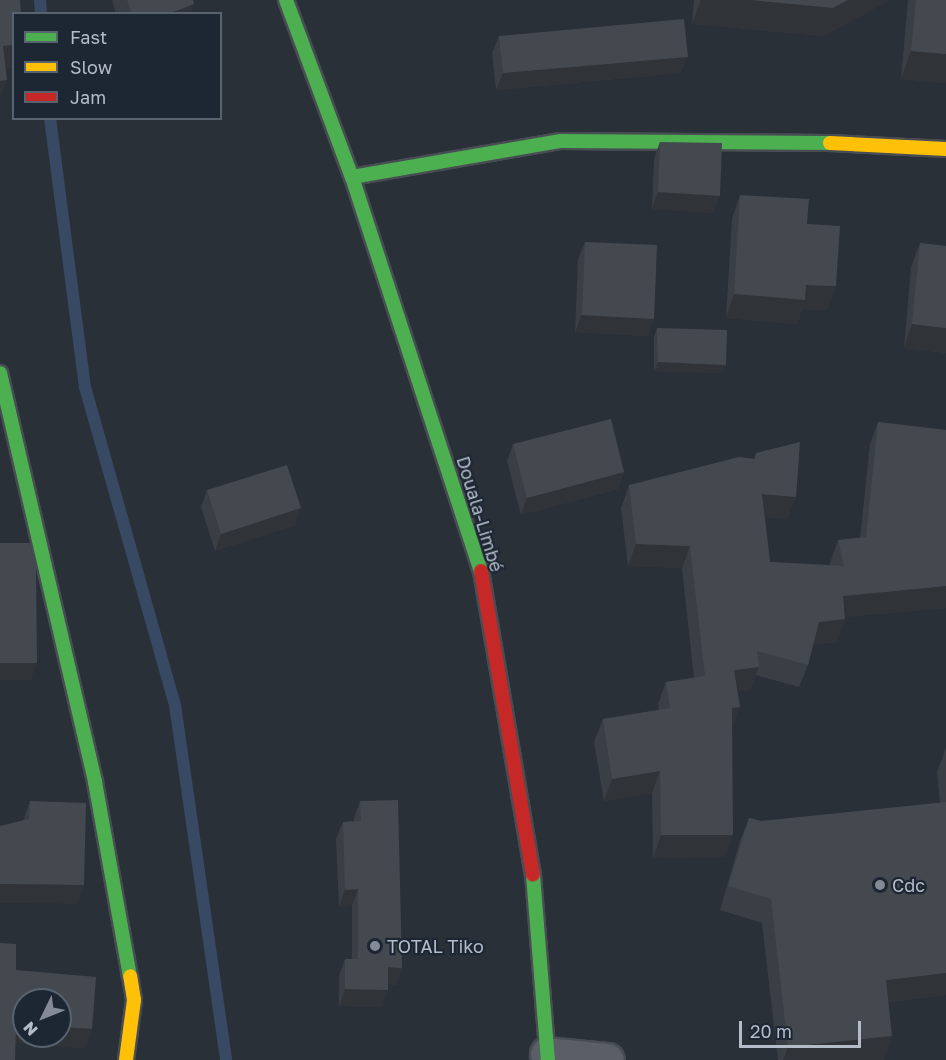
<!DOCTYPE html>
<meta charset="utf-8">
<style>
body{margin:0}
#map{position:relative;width:946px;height:1060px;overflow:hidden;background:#2a3038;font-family:"Golos Text",sans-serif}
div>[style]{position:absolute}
.stream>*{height:12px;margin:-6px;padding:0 6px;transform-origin:6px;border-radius:6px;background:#384963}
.roads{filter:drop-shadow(2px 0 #484c53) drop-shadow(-2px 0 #484c53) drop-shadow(0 2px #484c53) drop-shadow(0 -2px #484c53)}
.street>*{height:33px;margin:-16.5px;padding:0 16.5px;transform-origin:16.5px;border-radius:16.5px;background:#5a5e66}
.fast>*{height:14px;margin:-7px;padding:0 7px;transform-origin:7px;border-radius:7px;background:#4caf50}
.slow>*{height:14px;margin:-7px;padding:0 7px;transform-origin:7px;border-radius:7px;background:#ffc107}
.jam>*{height:14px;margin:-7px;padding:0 7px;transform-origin:7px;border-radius:7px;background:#c62828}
.wall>*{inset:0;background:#3a3f45}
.shaded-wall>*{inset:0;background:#303338}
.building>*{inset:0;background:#444950}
.dots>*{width:16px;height:16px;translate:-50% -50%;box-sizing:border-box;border:3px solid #1d2633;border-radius:50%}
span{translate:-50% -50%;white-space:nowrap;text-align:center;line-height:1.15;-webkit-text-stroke:4.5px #1d2633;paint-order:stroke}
.street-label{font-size:18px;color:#b4bcc9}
.poi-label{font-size:18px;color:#b4bcc9}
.left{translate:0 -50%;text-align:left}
.legend{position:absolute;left:12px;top:12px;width:210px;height:108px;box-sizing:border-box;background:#1d2633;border:2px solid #59626f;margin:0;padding:8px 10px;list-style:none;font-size:18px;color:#b4bcc9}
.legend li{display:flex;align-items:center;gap:12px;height:30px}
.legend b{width:30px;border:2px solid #59626f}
.north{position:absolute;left:12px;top:988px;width:60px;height:60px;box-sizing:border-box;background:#1d2633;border:2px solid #59626f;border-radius:50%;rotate:227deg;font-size:16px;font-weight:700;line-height:24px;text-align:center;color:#b4bcc9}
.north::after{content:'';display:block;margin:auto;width:21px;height:27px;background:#848b96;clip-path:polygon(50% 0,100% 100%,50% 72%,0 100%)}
.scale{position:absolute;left:739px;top:1021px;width:122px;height:27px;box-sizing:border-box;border:3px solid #b4bcc9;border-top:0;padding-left:8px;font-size:18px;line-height:21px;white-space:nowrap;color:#b4bcc9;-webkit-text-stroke:4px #1d2633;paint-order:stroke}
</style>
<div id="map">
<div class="stream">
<div style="left:40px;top:0;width:14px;rotate:86deg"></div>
<div style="left:50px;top:118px;width:271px;rotate:82.6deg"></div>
<div style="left:85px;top:387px;width:330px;rotate:74.2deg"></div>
<div style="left:175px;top:705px;width:359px;rotate:81.8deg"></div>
</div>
<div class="roads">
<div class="street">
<div style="left:547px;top:1054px;width:60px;rotate:5.7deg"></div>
</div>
<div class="fast">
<div style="left:286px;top:0;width:189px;rotate:69.6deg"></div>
<div style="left:352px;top:177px;width:415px;rotate:71.9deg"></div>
<div style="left:352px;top:177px;width:212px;rotate:-9.8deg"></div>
<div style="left:561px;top:141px;width:269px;rotate:0.4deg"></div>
<div style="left:0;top:373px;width:420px;rotate:76.9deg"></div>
<div style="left:95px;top:782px;width:197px;rotate:79.8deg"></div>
<div style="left:533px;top:875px;width:186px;rotate:85.4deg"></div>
</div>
<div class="slow">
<div style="left:830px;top:143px;width:116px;rotate:3deg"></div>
<div style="left:126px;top:1060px;width:61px;rotate:-82.4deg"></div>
<div style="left:134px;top:1000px;width:24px;rotate:-99deg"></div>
</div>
<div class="jam">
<div style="left:481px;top:571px;width:308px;rotate:80.3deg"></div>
</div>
</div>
<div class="wall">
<div style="clip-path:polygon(112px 0,193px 0,191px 14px,116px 14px)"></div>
<div style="clip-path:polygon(694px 0,890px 0,823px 36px,692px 24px)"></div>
<div style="clip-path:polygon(908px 0,946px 0,946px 83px,901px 79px)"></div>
<div style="clip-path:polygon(499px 36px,681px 73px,496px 90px,492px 53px)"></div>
<div style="clip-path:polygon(660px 142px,713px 213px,652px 209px,654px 159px)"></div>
<div style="clip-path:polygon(740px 195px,807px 224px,836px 286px,827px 310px,802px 309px,797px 324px,726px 318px,732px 219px)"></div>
<div style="clip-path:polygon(585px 242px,654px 319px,648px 336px,575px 332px,578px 259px)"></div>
<div style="clip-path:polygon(920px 243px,946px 246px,946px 353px,904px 348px,911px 267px)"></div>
<div style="clip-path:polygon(657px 328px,726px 365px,723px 373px,654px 371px,654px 337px)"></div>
<div style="clip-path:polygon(878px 422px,946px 430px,946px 608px,845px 617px,845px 619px,837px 642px,813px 644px,808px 665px,799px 687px,756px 675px,750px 690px,738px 691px,732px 729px,725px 857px,653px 858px,652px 793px,604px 801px,594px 742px,603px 719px,659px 710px,658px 704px,666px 682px,694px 678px,682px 568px,628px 566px,621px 508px,629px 485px,754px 459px,756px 453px,796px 497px,787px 519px,765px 517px,770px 562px,830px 565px,830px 563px,838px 540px,860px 538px,870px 444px)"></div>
<div style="clip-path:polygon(513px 444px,624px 472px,618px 489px,521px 515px,507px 461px)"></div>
<div style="clip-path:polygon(207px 490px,295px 525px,215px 551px,201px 507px)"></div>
<div style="clip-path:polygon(946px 748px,946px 995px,888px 1002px,884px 1060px,778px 1060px,762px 923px,720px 910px,740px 841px,749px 818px,761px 821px,940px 803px,937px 772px)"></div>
<div style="clip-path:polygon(30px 801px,84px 885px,77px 904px,23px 821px)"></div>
<div style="clip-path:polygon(360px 801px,402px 968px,396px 985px,388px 984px,382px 1007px,339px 1006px,339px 976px,345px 959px,352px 959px,352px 906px,339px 907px,336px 839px,343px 822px,354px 821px,354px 818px)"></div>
</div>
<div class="shaded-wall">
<div style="clip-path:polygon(701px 0,890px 0,823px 36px,692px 24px)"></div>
<div style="clip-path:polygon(194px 4px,191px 14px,168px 14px)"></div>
<div style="clip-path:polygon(14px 45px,14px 68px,0 69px,3px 46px)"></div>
<div style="clip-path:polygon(911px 51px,946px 54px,946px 83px,901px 79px)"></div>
<div style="clip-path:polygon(688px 57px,681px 73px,496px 90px,503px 73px)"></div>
<div style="clip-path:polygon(7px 80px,0 99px,0 81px)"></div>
<div style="clip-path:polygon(658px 192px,720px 196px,713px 213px,652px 209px)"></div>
<div style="clip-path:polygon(806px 285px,836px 286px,827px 310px,802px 309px,797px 324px,726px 318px,734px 294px)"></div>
<div style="clip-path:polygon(582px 315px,654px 319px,648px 336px,575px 332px)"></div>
<div style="clip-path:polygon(912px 324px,946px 328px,946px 353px,904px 348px)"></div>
<div style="clip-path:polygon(658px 362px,726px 365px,723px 373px,654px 371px)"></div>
<div style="clip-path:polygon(624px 472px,618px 489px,521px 515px,527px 498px)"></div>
<div style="clip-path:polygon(762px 494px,796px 497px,787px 519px,754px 517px)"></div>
<div style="clip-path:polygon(301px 508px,295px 525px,215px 551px,221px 534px)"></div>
<div style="clip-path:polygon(636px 544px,690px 546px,682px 568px,628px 566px)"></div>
<div style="clip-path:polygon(946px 586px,946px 608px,834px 618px,843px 596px)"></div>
<div style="clip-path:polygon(845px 619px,837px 642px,811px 644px,819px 622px)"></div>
<div style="clip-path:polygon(0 663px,37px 663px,31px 680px,0 680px)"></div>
<div style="clip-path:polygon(759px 667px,750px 690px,726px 693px,734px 670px)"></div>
<div style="clip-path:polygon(740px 707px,732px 729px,732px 708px)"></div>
<div style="clip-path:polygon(660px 771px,652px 793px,604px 801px,612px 779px)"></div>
<div style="clip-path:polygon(661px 835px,733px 835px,725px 857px,653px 858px)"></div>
<div style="clip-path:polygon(0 884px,84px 885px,77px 904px,0 903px)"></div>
<div style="clip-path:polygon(358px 889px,352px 906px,339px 907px,345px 890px)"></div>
<div style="clip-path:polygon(388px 967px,402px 968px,396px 985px,382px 984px)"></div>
<div style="clip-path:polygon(946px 973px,946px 995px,877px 1003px,886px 980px)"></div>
<div style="clip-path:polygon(345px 989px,388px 990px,382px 1007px,339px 1006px)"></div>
<div style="clip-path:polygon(16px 1023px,24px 1023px,24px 1036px,60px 1036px,60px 1027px,92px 1029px,85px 1049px,9px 1042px)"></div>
<div style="clip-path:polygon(892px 1036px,884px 1060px,783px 1060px,788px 1047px)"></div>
</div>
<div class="building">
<div style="clip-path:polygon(0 0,20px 0,21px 14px,14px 14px,14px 45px,3px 46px,7px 80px,0 81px)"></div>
<div style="clip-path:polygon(127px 0,193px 0,194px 4px,168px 14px,132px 14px)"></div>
<div style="clip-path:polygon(750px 0,848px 0,833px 8px)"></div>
<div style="clip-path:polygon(916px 0,946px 0,946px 54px,911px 51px)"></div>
<div style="clip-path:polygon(684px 19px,688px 57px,503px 73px,499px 36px)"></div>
<div style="clip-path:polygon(660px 142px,722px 143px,720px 196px,658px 192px)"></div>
<div style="clip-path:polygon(740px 195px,809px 199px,807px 224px,840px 226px,836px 286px,806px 285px,805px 300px,734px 294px)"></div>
<div style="clip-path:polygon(585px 242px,657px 245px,654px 319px,582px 315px)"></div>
<div style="clip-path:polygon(920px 243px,946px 246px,946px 328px,912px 324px)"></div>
<div style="clip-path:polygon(657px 328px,727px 330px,726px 365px,658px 362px)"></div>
<div style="clip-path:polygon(611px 419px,624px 472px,527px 498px,513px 444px)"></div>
<div style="clip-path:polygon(878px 422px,946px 430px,946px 586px,843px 596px,845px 619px,819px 622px,808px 665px,757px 651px,759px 667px,734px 670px,740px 707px,732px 708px,733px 835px,661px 835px,660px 771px,612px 779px,603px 719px,670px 708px,666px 682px,705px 676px,690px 546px,636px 544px,629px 485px,739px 457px,755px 459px,756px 453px,800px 442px,796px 497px,762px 494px,770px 562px,844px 566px,838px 540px,866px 537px)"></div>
<div style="clip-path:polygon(287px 465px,301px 508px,221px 534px,207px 490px)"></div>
<div style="clip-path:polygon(0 543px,30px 543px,36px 568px,37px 663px,0 663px)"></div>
<div style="clip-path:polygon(398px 800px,402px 968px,388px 967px,388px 990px,345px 989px,345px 959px,358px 959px,358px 889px,345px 890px,343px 822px,361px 821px,360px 801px)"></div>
<div style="clip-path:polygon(30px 801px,86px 803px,84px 885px,0 884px,0 826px,29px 819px)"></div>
<div style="clip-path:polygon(946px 802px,946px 973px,886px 980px,892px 1036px,788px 1047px,771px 899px,728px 886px,749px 818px,761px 821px)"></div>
<div style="clip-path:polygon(0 943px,16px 944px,16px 970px,96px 977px,92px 1029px,60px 1027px,60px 1000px,24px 1000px,24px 1023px,16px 1023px,15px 1060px,0 1060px)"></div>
</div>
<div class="dots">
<div style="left:880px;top:885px;background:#848b96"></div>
<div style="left:375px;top:946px;background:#848b96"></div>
</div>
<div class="street-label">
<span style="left:480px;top:514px;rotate:73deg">Douala-Limbé</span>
</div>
<div class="poi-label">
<span class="left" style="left:892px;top:885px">Cdc</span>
<span class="left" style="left:387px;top:946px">TOTAL Tiko</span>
</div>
<ul class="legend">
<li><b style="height:8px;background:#4caf50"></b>Fast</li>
<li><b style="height:8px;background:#ffc107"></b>Slow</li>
<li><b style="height:8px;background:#c62828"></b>Jam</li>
</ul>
<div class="north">N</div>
<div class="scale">20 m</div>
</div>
